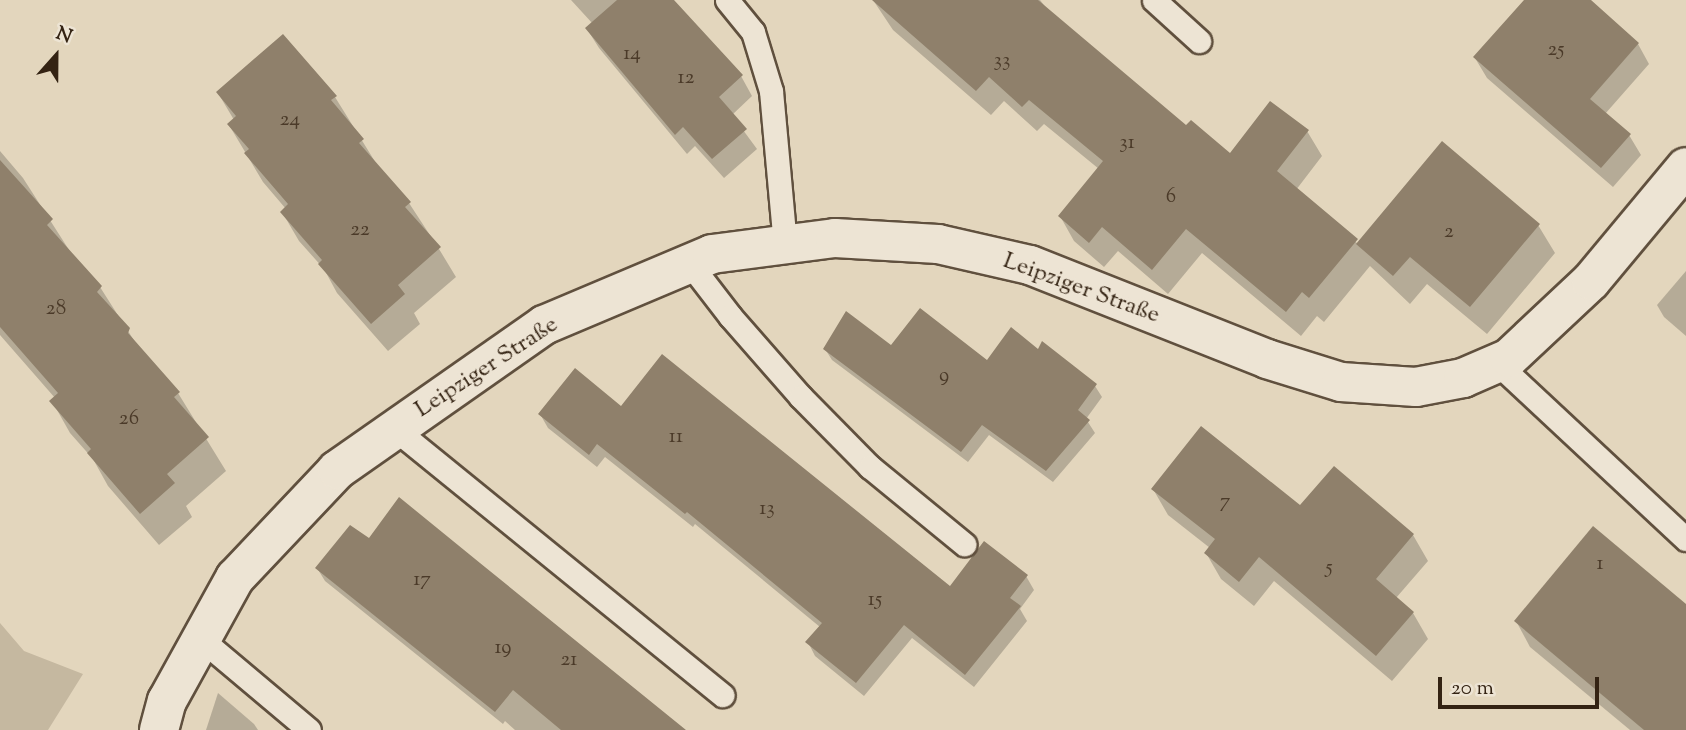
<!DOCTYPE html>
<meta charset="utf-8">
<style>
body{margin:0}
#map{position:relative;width:1686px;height:730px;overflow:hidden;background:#e3d6bd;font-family:"Sorts Mill Goudy",serif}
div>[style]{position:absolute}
.green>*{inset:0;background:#c5b8a0}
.shadow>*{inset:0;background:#0003}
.building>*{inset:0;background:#8f806b}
.roads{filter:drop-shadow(2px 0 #60503e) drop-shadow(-2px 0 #60503e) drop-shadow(0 2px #60503e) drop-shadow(0 -2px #60503e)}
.lane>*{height:23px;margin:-11.5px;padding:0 11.5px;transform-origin:11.5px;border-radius:11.5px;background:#ede4d4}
.street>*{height:38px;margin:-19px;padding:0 19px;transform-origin:19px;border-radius:19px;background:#ede4d4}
span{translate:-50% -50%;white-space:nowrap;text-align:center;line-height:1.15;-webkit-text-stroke:6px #ede4d4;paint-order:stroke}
.number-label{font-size:21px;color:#4b3a29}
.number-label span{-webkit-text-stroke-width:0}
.street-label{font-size:24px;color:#342313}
.north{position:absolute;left:21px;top:21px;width:70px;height:70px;-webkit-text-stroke:5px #ede4d4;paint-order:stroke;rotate:21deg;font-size:19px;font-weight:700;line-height:28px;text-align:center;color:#342313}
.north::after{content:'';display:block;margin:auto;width:24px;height:32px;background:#342313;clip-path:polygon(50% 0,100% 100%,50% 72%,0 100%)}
.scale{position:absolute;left:1438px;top:677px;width:161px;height:32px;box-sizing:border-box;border:4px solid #342313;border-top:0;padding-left:9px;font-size:21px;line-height:24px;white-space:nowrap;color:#342313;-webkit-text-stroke:5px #ede4d4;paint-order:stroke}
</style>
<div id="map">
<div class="green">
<div style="clip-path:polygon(0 623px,24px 651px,83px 674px,48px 730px,0 730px)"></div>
</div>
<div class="shadow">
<div style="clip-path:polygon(571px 0,672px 0,741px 76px,752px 96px,732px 115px,757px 149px,724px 178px,695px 146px,687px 154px,599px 48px,587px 29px,593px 24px)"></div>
<div style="clip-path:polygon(873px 0,1040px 0,1051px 14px,1187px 128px,1231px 156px,1307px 131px,1322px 156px,1296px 190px,1358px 244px,1538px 225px,1555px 253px,1487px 334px,1427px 284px,1410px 304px,1370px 266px,1324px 322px,1317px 316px,1301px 336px,1202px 253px,1168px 294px,1118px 251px,1104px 267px,1074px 241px,1060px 216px,1099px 169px,1044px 124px,1037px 131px,1004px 101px,991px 115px,893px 30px)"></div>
<div style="clip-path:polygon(1527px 0,1589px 0,1638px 44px,1649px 64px,1605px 114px,1629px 135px,1641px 155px,1613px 187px,1487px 78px,1475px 58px)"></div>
<div style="clip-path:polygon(218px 93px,335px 97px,379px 168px,409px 203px,439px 249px,456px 277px,414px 313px,420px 324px,388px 351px,337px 293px,324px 269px,299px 241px,282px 212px,286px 209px,263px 182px,229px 125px,234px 120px)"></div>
<div style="clip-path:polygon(0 151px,23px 178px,71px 253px,100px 287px,142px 353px,178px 393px,226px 471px,186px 506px,192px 517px,159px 545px,108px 486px,93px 459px,70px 433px,52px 401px,55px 398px,0 335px)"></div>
<div style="clip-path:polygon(1686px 271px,1686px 336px,1664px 317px,1657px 305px)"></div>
<div style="clip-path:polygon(891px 348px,987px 363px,1095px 386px,1102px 397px,1086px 419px,1095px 433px,1053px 482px,989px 435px,968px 462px,832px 360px,825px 349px)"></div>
<div style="clip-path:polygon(621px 408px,950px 588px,1026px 576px,1034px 590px,1020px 609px,1027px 621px,974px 687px,912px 638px,864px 696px,815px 656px,808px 642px,820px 627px,695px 524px,693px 527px,605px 457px,597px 467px,548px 428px,540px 414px)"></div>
<div style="clip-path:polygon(1153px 489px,1300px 507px,1413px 535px,1428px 561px,1396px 598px,1413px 613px,1428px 639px,1392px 681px,1274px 581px,1254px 606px,1221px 579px,1206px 553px,1210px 548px,1168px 515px)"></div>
<div style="clip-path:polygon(317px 568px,684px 730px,515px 730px,505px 721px,503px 724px,325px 581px)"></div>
<div style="clip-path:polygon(1686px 609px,1686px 730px,1630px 730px,1530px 647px,1516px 621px)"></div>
<div style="clip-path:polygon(218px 693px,254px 724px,258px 730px,206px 730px)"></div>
</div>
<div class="building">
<div style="clip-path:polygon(617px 0,674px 0,743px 75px,719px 97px,747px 129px,712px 159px,683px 127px,675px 135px,585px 28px)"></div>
<div style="clip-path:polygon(872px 0,1038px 0,1186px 125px,1191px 120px,1230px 153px,1270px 101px,1309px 130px,1277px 171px,1358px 239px,1309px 298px,1302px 292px,1286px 312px,1186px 229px,1152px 270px,1102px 227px,1089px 243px,1058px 216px,1103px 161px,1029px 100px,1022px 107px,989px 77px,976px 91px)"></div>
<div style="clip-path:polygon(1524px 0,1591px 0,1639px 43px,1590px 99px,1631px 134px,1601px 168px,1473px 57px)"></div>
<div style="clip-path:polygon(283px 34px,337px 96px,331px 100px,364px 139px,359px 143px,411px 202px,405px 207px,441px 247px,398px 285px,405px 294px,371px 324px,318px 264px,322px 260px,280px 212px,288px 204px,244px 153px,249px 149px,227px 124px,236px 116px,216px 92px)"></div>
<div style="clip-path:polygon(1442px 141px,1540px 224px,1470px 307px,1410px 257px,1393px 276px,1356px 244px)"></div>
<div style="clip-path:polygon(0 160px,53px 219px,47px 225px,102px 286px,97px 292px,130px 328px,128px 333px,180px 392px,174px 397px,209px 437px,167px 474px,175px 483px,140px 514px,87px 453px,91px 449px,49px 401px,58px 393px,0 327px)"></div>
<div style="clip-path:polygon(920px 308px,987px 360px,1011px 327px,1038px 349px,1042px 341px,1097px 384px,1078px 410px,1090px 420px,1046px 471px,982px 425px,961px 452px,823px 349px,846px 311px,891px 345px)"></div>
<div style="clip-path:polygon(662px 354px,950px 586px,984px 541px,1028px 575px,1010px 598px,1021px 606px,965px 675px,904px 625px,856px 683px,805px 642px,822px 623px,687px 512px,685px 514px,597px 444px,589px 455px,538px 414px,575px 368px,621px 406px)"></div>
<div style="clip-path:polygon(1201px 426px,1300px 505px,1334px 466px,1414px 534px,1376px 579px,1414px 612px,1376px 656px,1259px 557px,1239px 582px,1204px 553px,1215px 539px,1151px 489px)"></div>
<div style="clip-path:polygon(399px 497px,480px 563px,686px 730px,561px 730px,513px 690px,495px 712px,315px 568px,350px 525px,369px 538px)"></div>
<div style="clip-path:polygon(1593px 526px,1686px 604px,1686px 730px,1644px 730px,1514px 621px)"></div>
</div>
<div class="roads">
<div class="lane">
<div style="left:727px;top:0;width:41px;rotate:50.9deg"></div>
<div style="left:753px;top:32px;width:62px;rotate:73deg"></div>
<div style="left:771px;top:91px;width:155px;rotate:84.8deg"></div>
<div style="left:1154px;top:0;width:61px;rotate:42.3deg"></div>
<div style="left:690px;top:264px;width:66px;rotate:52.4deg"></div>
<div style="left:730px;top:316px;width:108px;rotate:48.8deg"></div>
<div style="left:801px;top:397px;width:98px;rotate:45.4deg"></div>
<div style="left:870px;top:467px;width:122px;rotate:39.3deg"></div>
<div style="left:1497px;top:363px;width:258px;rotate:43deg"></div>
<div style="left:395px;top:429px;width:422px;rotate:39.1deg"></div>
<div style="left:201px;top:639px;width:141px;rotate:40.1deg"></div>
</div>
<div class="street">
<div style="left:159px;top:730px;width:30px;rotate:-75deg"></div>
<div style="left:167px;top:701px;width:141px;rotate:-61.1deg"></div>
<div style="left:235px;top:578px;width:149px;rotate:-46.6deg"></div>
<div style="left:337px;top:470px;width:253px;rotate:-35deg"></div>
<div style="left:544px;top:325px;width:182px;rotate:-22.9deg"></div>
<div style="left:712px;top:254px;width:124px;rotate:-7.4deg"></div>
<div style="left:835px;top:238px;width:103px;rotate:3.3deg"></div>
<div style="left:938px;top:244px;width:94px;rotate:12.9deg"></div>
<div style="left:1030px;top:265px;width:255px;rotate:21.6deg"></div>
<div style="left:1267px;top:359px;width:77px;rotate:17.3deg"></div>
<div style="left:1341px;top:382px;width:75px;rotate:3.8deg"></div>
<div style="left:1416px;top:387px;width:48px;rotate:-10.8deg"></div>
<div style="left:1463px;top:378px;width:50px;rotate:-23.5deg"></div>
<div style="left:1509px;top:358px;width:112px;rotate:-43.2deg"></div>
<div style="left:1591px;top:281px;width:148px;rotate:-50.2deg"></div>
</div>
</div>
<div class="number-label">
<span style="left:1556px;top:50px">25</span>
<span style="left:632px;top:54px">14</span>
<span style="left:1002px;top:61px">33</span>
<span style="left:686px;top:78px">12</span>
<span style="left:290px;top:120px">24</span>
<span style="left:1127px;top:143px">31</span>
<span style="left:1171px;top:197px">6</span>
<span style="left:360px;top:230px">22</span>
<span style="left:1449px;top:232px">2</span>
<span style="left:56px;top:309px">28</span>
<span style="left:944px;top:376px">9</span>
<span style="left:129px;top:419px">26</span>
<span style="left:676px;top:437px">11</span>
<span style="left:1225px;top:502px">7</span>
<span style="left:767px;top:509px">13</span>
<span style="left:1600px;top:564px">1</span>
<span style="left:1329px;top:568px">5</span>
<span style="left:422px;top:580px">17</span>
<span style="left:875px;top:600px">15</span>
<span style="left:503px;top:648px">19</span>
<span style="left:569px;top:660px">21</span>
</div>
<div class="street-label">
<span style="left:1081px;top:289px;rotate:20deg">Leipziger Straße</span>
<span style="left:487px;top:368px;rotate:-33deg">Leipziger Straße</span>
</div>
<div class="north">N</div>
<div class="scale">20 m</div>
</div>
